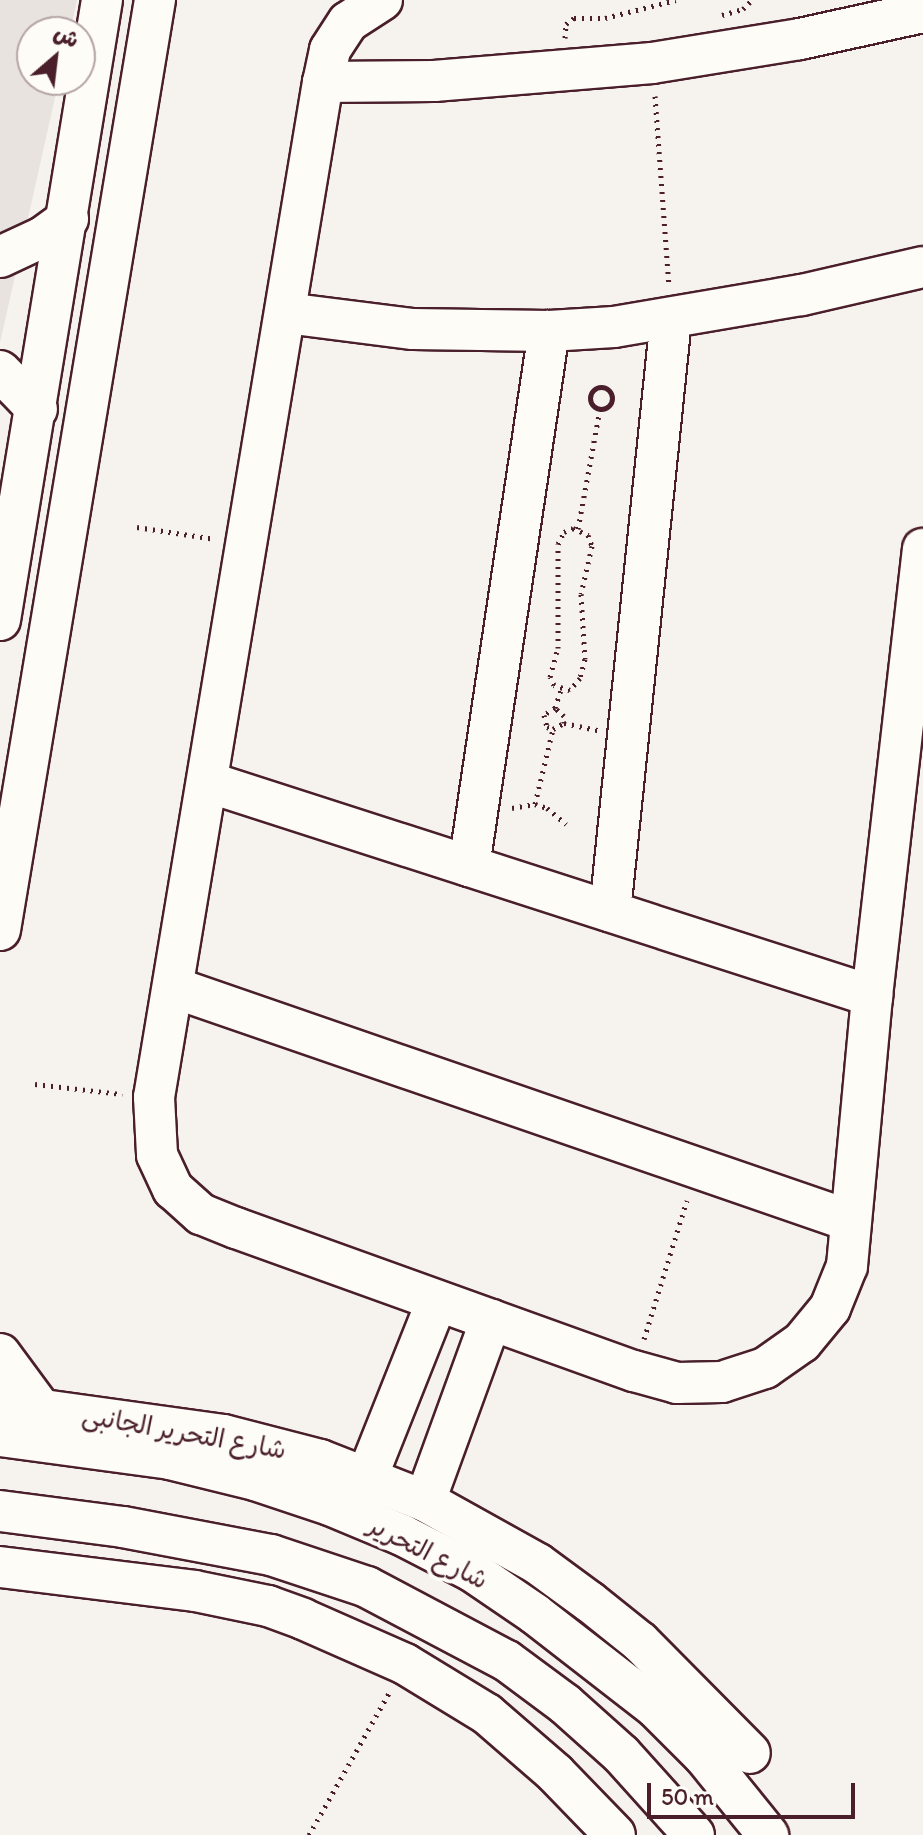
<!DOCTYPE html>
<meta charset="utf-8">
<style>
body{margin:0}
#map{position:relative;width:923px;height:1835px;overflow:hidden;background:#f6f3ef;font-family:Itim,"Playpen Sans Arabic",sans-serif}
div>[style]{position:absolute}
.built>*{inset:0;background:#e9e3e0}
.path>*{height:5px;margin-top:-2.5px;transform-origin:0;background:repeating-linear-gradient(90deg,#4a1f2b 0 2px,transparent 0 8px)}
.path>.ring{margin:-2.5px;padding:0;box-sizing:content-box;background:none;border:5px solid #4a1f2b;border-radius:50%}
.roads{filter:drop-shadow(2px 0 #4a1f2b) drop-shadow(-2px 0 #4a1f2b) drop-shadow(0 2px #4a1f2b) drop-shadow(0 -2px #4a1f2b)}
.minor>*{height:40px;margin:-20px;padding:0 20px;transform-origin:20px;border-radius:20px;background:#fdfcf7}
span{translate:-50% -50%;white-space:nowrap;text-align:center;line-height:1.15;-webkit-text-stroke:8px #fdfcf7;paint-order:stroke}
.street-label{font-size:26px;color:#4a1f2b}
.north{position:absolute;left:16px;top:16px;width:80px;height:80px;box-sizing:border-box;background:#fdfcf7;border:2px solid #b5a4a5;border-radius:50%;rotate:28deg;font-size:22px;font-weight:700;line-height:32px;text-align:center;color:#4a1f2b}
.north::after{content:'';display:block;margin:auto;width:28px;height:36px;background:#4a1f2b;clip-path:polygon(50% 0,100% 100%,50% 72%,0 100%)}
.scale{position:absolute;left:647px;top:1783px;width:208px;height:36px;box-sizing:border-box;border:4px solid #4a1f2b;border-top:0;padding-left:10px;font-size:24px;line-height:28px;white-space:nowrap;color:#4a1f2b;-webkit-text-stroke:6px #fdfcf7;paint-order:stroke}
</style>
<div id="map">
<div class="built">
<div style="clip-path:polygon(0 0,77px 0,70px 32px,32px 32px,32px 80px,59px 80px,0 343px)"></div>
</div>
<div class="path">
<div style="left:722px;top:15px;width:22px;rotate:-16deg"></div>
<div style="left:743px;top:9px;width:13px;rotate:-45deg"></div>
<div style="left:565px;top:38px;width:14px;rotate:-86deg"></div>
<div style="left:566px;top:24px;width:10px;rotate:-37deg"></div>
<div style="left:574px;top:18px;width:31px"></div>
<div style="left:605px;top:18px;width:73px;rotate:-14.2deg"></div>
<div style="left:655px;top:96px;width:191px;rotate:85.8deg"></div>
<div class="ring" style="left:590px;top:387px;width:17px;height:17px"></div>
<div style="left:137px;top:527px;width:79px;rotate:8.7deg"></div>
<div style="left:573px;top:528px;width:17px;rotate:25deg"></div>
<div style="left:588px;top:535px;width:12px;rotate:70deg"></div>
<div style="left:592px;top:546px;width:49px;rotate:102.9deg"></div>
<div style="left:581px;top:594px;width:65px;rotate:86.5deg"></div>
<div style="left:585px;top:659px;width:20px;rotate:105deg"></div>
<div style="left:580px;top:678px;width:16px;rotate:130deg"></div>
<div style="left:570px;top:690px;width:17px;rotate:-163deg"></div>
<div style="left:554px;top:685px;width:9px;rotate:-117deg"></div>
<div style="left:550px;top:677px;width:30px;rotate:-75deg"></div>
<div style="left:558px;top:648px;width:104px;rotate:-90deg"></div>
<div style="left:558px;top:544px;width:13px;rotate:-63deg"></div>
<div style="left:564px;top:532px;width:10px;rotate:-24deg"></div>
<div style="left:578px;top:529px;width:122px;rotate:-79.6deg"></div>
<div style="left:555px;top:708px;width:20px;rotate:-72deg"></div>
<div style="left:564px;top:723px;width:35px;rotate:12deg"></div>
<div style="left:535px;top:804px;width:77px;rotate:-76.5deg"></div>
<div style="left:553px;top:729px;width:13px;rotate:-29deg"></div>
<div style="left:564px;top:723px;width:7px;rotate:-90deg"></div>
<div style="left:564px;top:716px;width:12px;rotate:-138deg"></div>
<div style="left:555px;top:708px;width:13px;rotate:148deg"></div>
<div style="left:544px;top:715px;width:12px;rotate:76deg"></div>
<div style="left:547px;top:727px;width:6px;rotate:18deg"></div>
<div style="left:512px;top:808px;width:23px;rotate:-10deg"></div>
<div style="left:535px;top:804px;width:13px;rotate:18deg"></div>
<div style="left:547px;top:808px;width:25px;rotate:40deg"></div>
<div style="left:35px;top:1084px;width:88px;rotate:6.6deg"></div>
<div style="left:644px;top:1339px;width:145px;rotate:-72.8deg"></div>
<div style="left:309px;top:1835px;width:163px;rotate:-60.6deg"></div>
</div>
<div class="roads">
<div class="minor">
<div style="left:382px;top:0;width:40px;rotate:147.1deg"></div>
<div style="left:348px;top:22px;width:33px;rotate:123deg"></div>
<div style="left:330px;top:50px;width:33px;rotate:102deg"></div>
<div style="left:323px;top:82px;width:1029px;rotate:99.45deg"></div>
<div style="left:154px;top:1097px;width:58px;rotate:87deg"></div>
<div style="left:157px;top:1155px;width:38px;rotate:65deg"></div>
<div style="left:173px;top:1189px;width:38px;rotate:42deg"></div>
<div style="left:201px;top:1214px;width:38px;rotate:22deg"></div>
<div style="left:236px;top:1228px;width:423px;rotate:19.8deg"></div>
<div style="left:634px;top:1371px;width:45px;rotate:15.6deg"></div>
<div style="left:677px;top:1383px;width:45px;rotate:-1.3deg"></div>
<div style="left:722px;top:1382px;width:45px;rotate:-18deg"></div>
<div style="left:765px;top:1368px;width:45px;rotate:-35.1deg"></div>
<div style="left:802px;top:1342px;width:44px;rotate:-50.5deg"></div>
<div style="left:830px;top:1308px;width:45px;rotate:-68deg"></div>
<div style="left:847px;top:1266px;width:271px;rotate:-84.7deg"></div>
<div style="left:872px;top:996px;width:450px;rotate:-83.5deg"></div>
<div style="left:323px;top:82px;width:111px;rotate:-0.5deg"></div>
<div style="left:434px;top:81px;width:219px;rotate:-4.7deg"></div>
<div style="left:652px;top:63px;width:150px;rotate:-9.2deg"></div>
<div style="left:800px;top:39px;width:126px;rotate:-12.4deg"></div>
<div style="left:0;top:257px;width:47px;rotate:-24.9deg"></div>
<div style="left:43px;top:237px;width:31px;rotate:-36deg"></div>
<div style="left:286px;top:313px;width:128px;rotate:7.2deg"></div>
<div style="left:413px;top:329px;width:136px;rotate:0.8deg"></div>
<div style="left:549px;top:331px;width:65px;rotate:-3.5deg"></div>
<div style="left:614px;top:327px;width:191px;rotate:-9.7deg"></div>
<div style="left:802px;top:295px;width:124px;rotate:-13deg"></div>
<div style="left:0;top:371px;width:53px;rotate:45.8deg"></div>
<div style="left:0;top:620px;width:628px;rotate:-80.66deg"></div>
<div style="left:208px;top:782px;width:698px;rotate:17.86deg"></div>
<div style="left:469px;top:866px;width:541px;rotate:-81.5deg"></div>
<div style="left:610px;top:911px;width:595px;rotate:-84.12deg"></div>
<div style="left:0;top:930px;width:943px;rotate:-80.54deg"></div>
<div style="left:175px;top:988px;width:715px;rotate:19.02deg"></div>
<div style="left:0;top:1354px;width:67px;rotate:53.5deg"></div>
<div style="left:0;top:1404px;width:226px;rotate:7.9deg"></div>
<div style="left:224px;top:1435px;width:99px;rotate:14.6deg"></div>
<div style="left:320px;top:1460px;width:113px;rotate:21.3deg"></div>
<div style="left:425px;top:1501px;width:129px;rotate:29.1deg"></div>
<div style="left:538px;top:1564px;width:64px;rotate:36.2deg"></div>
<div style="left:590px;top:1602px;width:64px;rotate:38.7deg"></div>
<div style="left:640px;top:1642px;width:156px;rotate:45.3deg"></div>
<div style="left:0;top:1436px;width:172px;rotate:7.7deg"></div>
<div style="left:170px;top:1459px;width:88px;rotate:13.9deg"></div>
<div style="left:255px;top:1480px;width:79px;rotate:18.4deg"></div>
<div style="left:330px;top:1505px;width:78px;rotate:22.6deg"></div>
<div style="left:402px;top:1535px;width:79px;rotate:27.2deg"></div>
<div style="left:472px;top:1571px;width:76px;rotate:34.3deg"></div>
<div style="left:535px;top:1614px;width:152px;rotate:37.8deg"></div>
<div style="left:655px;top:1707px;width:69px;rotate:45deg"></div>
<div style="left:704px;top:1756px;width:102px;rotate:51deg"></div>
<div style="left:367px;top:1477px;width:189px;rotate:-68.3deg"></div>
<div style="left:425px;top:1501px;width:193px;rotate:-70deg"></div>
<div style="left:0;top:1511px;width:124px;rotate:7.4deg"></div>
<div style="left:123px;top:1527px;width:151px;rotate:10.7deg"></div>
<div style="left:271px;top:1555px;width:101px;rotate:18.4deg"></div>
<div style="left:367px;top:1587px;width:158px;rotate:27.9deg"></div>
<div style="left:507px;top:1661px;width:72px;rotate:36.6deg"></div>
<div style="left:565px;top:1704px;width:75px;rotate:41.8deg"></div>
<div style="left:621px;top:1754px;width:109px;rotate:48deg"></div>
<div style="left:0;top:1567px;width:196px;rotate:7deg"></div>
<div style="left:195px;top:1591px;width:75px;rotate:11.6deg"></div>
<div style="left:268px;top:1606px;width:37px;rotate:20deg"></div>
<div style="left:303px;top:1619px;width:111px;rotate:23.8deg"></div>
<div style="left:405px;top:1664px;width:96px;rotate:31.4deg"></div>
<div style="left:487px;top:1714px;width:90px;rotate:40.9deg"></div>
<div style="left:555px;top:1773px;width:86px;rotate:45.9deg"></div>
</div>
</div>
<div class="street-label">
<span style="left:184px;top:1433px;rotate:10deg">شارع التحرير الجانبى</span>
<span style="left:428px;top:1553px;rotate:27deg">شارع التحرير</span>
</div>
<div class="north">ش</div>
<div class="scale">50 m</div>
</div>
